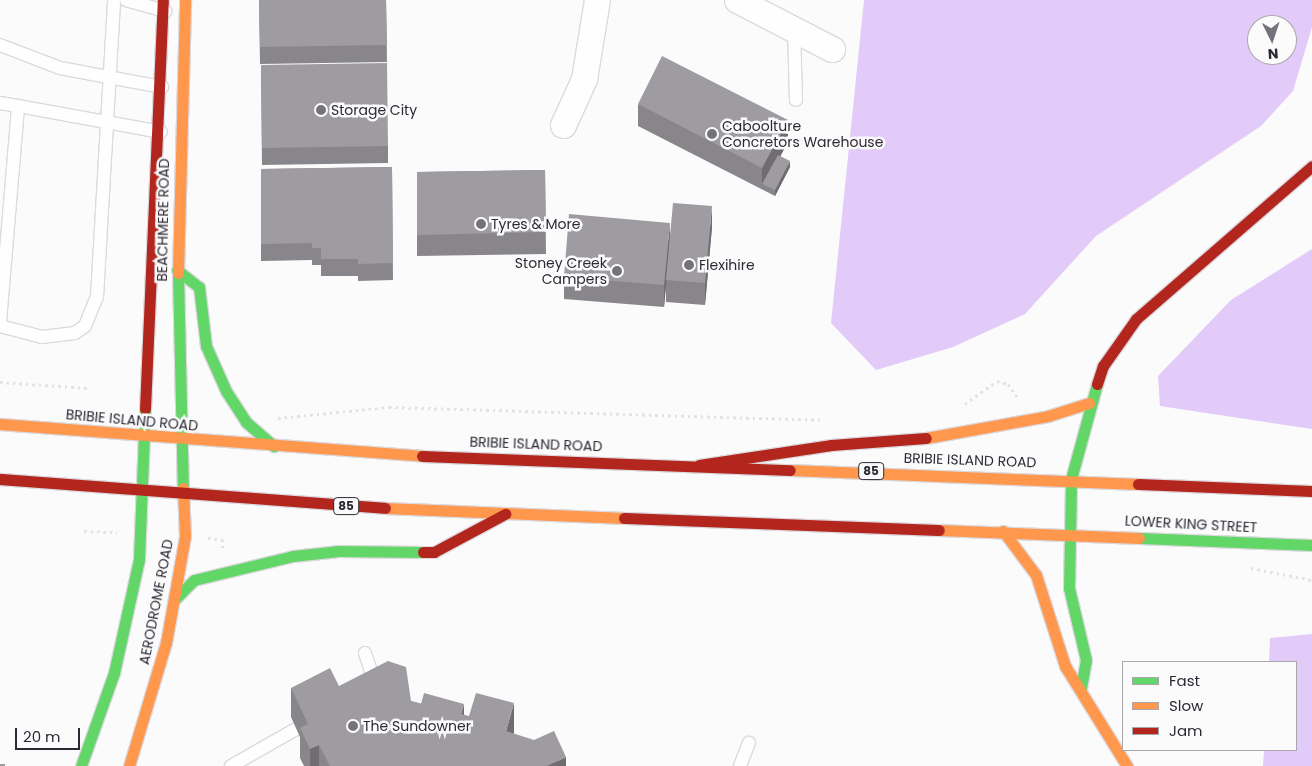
<!DOCTYPE html>
<style>
body{margin:0}
#map{position:relative;width:1312px;height:766px;overflow:hidden;background:#fbfbfb;font-family:Poppins,sans-serif}
div>[style]{position:absolute}
.forest>*{inset:0;background:#e2caf9}
.path>*{height:3px;margin-top:-1.5px;transform-origin:0;background:repeating-linear-gradient(90deg,#e2e2e2 0 2.5px,transparent 0 6.5px)}
.roads{filter:drop-shadow(1px 0 #dcd9df) drop-shadow(-1px 0 #dcd9df) drop-shadow(0 1px #dcd9df) drop-shadow(0 -1px #dcd9df)}
.lane>*{height:12px;margin:-6px;padding:0 6px;transform-origin:6px;border-radius:6px;background:#fefefe}
.street>*{height:25px;margin:-12.5px;padding:0 12.5px;transform-origin:12.5px;border-radius:12.5px;background:#fefefe}
.fast>*{height:11px;margin:-5.5px;padding:0 5.5px;transform-origin:5.5px;border-radius:5.5px;background:#63d668}
.slow>*{height:11px;margin:-5.5px;padding:0 5.5px;transform-origin:5.5px;border-radius:5.5px;background:#ff974d}
.jam>*{height:11px;margin:-5.5px;padding:0 5.5px;transform-origin:5.5px;border-radius:5.5px;background:#b3261e}
.wall>*{inset:0;background:#88868a}
.shaded-wall>*{inset:0;background:#6f6d71}
.building>*{inset:0;background:#9e9ca1}
.dots>*{width:14px;height:14px;translate:-50% -50%;box-sizing:border-box;border:2px solid #fbfbfb;border-radius:50%}
span{translate:-50% -50%;white-space:nowrap;text-align:center;line-height:1.15;-webkit-text-stroke:5px #fbfbfb;paint-order:stroke}
.shield-label span{padding:1px 4px;background:#fbfbfb;border:1px solid;border-radius:4px;-webkit-text-stroke-width:0}
.shield-label{font-size:12px;color:#2e2834;font-weight:700}
.poi-label{font-size:14px;color:#2e2834}
.left{translate:0 -50%;text-align:left}
.right{translate:-100% -50%;text-align:right}
.street-label{font-size:14px;color:#2e2834}
.legend{position:absolute;left:1122px;top:661px;width:175px;height:90px;box-sizing:border-box;background:#fbfbfb;border:1px solid #a9a7ab;margin:0;padding:6px 9px;list-style:none;font-size:15px;color:#2e2834}
.legend li{display:flex;align-items:center;gap:10px;height:25px}
.legend b{width:25px;border:1px solid #a9a7ab}
.north{position:absolute;left:1247px;top:15px;width:50px;height:50px;box-sizing:border-box;background:#fbfbfb;border:1px solid #a9a7ab;border-radius:50%;rotate:176deg;font-size:14px;font-weight:700;line-height:20px;text-align:center;color:#2e2834}
.north::after{content:'';display:block;margin:auto;width:18px;height:22px;background:#76727a;clip-path:polygon(50% 0,100% 100%,50% 72%,0 100%)}
.scale{position:absolute;left:15px;top:728px;width:65px;height:22px;box-sizing:border-box;border:2px solid #2e2834;border-top:0;padding-left:6px;font-size:15px;line-height:18px;white-space:nowrap;color:#2e2834;-webkit-text-stroke:4px #fbfbfb;paint-order:stroke}
</style>
<div id="map">
<div class="forest">
<div style="clip-path:polygon(evenodd,864px 0,1312px 0,1312px 27px,1293px 91px,1261px 126px,1096px 236px,1025px 314px,953px 347px,876px 370px,831px 323px,864px 0,1257px 25px,1287px 25px,1287px 55px,1257px 55px,1257px 25px)"></div>
<div style="clip-path:polygon(1312px 249px,1312px 429px,1160px 406px,1158px 376px,1231px 300px)"></div>
<div style="clip-path:polygon(1312px 634px,1312px 766px,1263px 766px,1264px 750px,1296px 750px,1296px 662px,1269px 662px,1270px 638px)"></div>
</div>
<div class="path">
<div style="left:0;top:382px;width:88px;rotate:3.9deg"></div>
<div style="left:965px;top:404px;width:39px;rotate:-36deg"></div>
<div style="left:997px;top:381px;width:11px;rotate:15deg"></div>
<div style="left:1008px;top:384px;width:16px;rotate:55deg"></div>
<div style="left:278px;top:418px;width:112px;rotate:-5.7deg"></div>
<div style="left:389px;top:407px;width:431px;rotate:1.7deg"></div>
<div style="left:84px;top:531px;width:33px;rotate:2deg"></div>
<div style="left:208px;top:538px;width:14px;rotate:4deg"></div>
<div style="left:222px;top:539px;width:9px;rotate:84deg"></div>
<div style="left:1251px;top:568px;width:62px;rotate:11.1deg"></div>
</div>
<div class="roads">
<div class="lane">
<div style="left:126px;top:0;width:41px;rotate:15.8deg"></div>
<div style="left:794px;top:29px;width:71px;rotate:88.4deg"></div>
<div style="left:0;top:45px;width:64px;rotate:21deg"></div>
<div style="left:60px;top:68px;width:104px;rotate:10.6deg"></div>
<div style="left:0;top:103px;width:18px;rotate:9deg"></div>
<div style="left:0;top:322px;width:217px;rotate:-85.2deg"></div>
<div style="left:18px;top:106px;width:145px;rotate:10.3deg"></div>
<div style="left:0;top:326px;width:43px;rotate:14.7deg"></div>
<div style="left:42px;top:337px;width:33px;rotate:-7deg"></div>
<div style="left:75px;top:333px;width:12px;rotate:-35deg"></div>
<div style="left:85px;top:326px;width:31px;rotate:-68deg"></div>
<div style="left:97px;top:297px;width:297px;rotate:-86.7deg"></div>
<div style="left:365px;top:653px;width:20px;rotate:72deg"></div>
<div style="left:371px;top:672px;width:14px;rotate:98deg"></div>
<div style="left:231px;top:766px;width:75px;rotate:-29.6deg"></div>
<div style="left:740px;top:766px;width:25px;rotate:-69deg"></div>
</div>
<div class="street">
<div style="left:737px;top:0;width:107px;rotate:27.3deg"></div>
<div style="left:563px;top:125px;width:51px;rotate:-65.5deg"></div>
<div style="left:584px;top:79px;width:80px;rotate:-80.7deg"></div>
</div>
<div class="fast">
<div style="left:177px;top:270px;width:28px;rotate:38deg"></div>
<div style="left:199px;top:287px;width:59px;rotate:83.2deg"></div>
<div style="left:206px;top:346px;width:49px;rotate:66deg"></div>
<div style="left:226px;top:391px;width:37px;rotate:57deg"></div>
<div style="left:246px;top:422px;width:37px;rotate:41deg"></div>
<div style="left:178px;top:273px;width:215px;rotate:88.7deg"></div>
<div style="left:1139px;top:538px;width:173px;rotate:2.3deg"></div>
<div style="left:175px;top:599px;width:27px;rotate:-45deg"></div>
<div style="left:194px;top:580px;width:102px;rotate:-13.6deg"></div>
<div style="left:293px;top:556px;width:46px;rotate:-6.2deg"></div>
<div style="left:339px;top:551px;width:84px;rotate:0.7deg"></div>
<div style="left:1081px;top:688px;width:28px;rotate:-80deg"></div>
<div style="left:1086px;top:660px;width:74px;rotate:-103.3deg"></div>
<div style="left:1069px;top:588px;width:109px;rotate:-88.9deg"></div>
<div style="left:1071px;top:479px;width:98px;rotate:-74.7deg"></div>
<div style="left:81px;top:766px;width:99px;rotate:-70.5deg"></div>
<div style="left:114px;top:673px;width:117px;rotate:-77.6deg"></div>
<div style="left:139px;top:559px;width:150px;rotate:-87.7deg"></div>
</div>
<div class="slow">
<div style="left:178px;top:273px;width:273px;rotate:-88.5deg"></div>
<div style="left:0;top:424px;width:423px;rotate:4.3deg"></div>
<div style="left:926px;top:438px;width:124px;rotate:-10.2deg"></div>
<div style="left:1048px;top:416px;width:43px;rotate:-17.6deg"></div>
<div style="left:790px;top:470px;width:348px;rotate:2.3deg"></div>
<div style="left:385px;top:508px;width:239px;rotate:2.4deg"></div>
<div style="left:939px;top:530px;width:200px;rotate:2.3deg"></div>
<div style="left:1003px;top:531px;width:55px;rotate:53.1deg"></div>
<div style="left:1036px;top:575px;width:96px;rotate:72.3deg"></div>
<div style="left:1065px;top:666px;width:118px;rotate:58.2deg"></div>
<div style="left:129px;top:766px;width:128px;rotate:-73.3deg"></div>
<div style="left:166px;top:643px;width:109px;rotate:-79.9deg"></div>
<div style="left:185px;top:536px;width:48px;rotate:-92.4deg"></div>
</div>
<div class="jam">
<div style="left:1097px;top:384px;width:19px;rotate:-72deg"></div>
<div style="left:1103px;top:366px;width:57px;rotate:-54.9deg"></div>
<div style="left:1136px;top:319px;width:233px;rotate:-41deg"></div>
<div style="left:145px;top:409px;width:409px;rotate:-87.5deg"></div>
<div style="left:422px;top:456px;width:368px;rotate:2.2deg"></div>
<div style="left:699px;top:465px;width:134px;rotate:-8.6deg"></div>
<div style="left:831px;top:445px;width:95px;rotate:-4.2deg"></div>
<div style="left:0;top:479px;width:386px;rotate:4.3deg"></div>
<div style="left:1138px;top:484px;width:174px;rotate:2.3deg"></div>
<div style="left:624px;top:518px;width:315px;rotate:2.2deg"></div>
<div style="left:423px;top:552px;width:11px"></div>
<div style="left:434px;top:552px;width:81px;rotate:-28.2deg"></div>
</div>
</div>
<div class="wall">
<div style="clip-path:polygon(259px 0,386px 0,387px 62px,260px 64px)"></div>
<div style="clip-path:polygon(261px 65px,388px 146px,388px 163px,262px 165px)"></div>
<div style="clip-path:polygon(638px 104px,788px 142px,780px 156px,790px 167px,775px 196px,638px 126px)"></div>
<div style="clip-path:polygon(392px 167px,393px 280px,358px 281px,358px 276px,321px 276px,321px 265px,312px 265px,312px 260px,261px 261px,261px 169px)"></div>
<div style="clip-path:polygon(545px 170px,546px 254px,417px 256px,417px 172px)"></div>
<div style="clip-path:polygon(712px 227px,705px 305px,666px 302px,666px 285px,664px 307px,564px 299px,564px 277px,670px 240px)"></div>
<div style="clip-path:polygon(339px 686px,411px 701px,464px 715px,513px 734px,566px 766px,304px 766px,300px 758px,300px 737px,291px 717px,291px 688px)"></div>
</div>
<div class="shaded-wall">
<div style="clip-path:polygon(788px 120px,788px 142px,765px 185px,762px 184px,762px 168px)"></div>
<div style="clip-path:polygon(790px 161px,790px 167px,775px 196px,775px 190px)"></div>
<div style="clip-path:polygon(712px 206px,712px 227px,705px 305px,705px 283px)"></div>
<div style="clip-path:polygon(670px 223px,670px 244px,664px 307px,664px 285px)"></div>
<div style="clip-path:polygon(514px 703px,514px 733px,506px 761px,506px 731px)"></div>
<div style="clip-path:polygon(464px 704px,464px 733px,461px 714px)"></div>
<div style="clip-path:polygon(319px 745px,319px 766px,310px 766px,310px 749px)"></div>
<div style="clip-path:polygon(566px 757px,566px 766px,547px 766px)"></div>
</div>
<div class="building">
<div style="clip-path:polygon(259px 0,386px 0,387px 45px,260px 47px)"></div>
<div style="clip-path:polygon(662px 56px,788px 120px,762px 168px,638px 104px)"></div>
<div style="clip-path:polygon(387px 63px,388px 146px,262px 148px,261px 65px)"></div>
<div style="clip-path:polygon(778px 155px,790px 161px,775px 190px,762px 184px)"></div>
<div style="clip-path:polygon(392px 167px,393px 263px,358px 264px,358px 259px,321px 259px,321px 248px,312px 248px,312px 243px,261px 244px,261px 169px)"></div>
<div style="clip-path:polygon(545px 170px,546px 232px,417px 235px,417px 172px)"></div>
<div style="clip-path:polygon(673px 203px,712px 206px,705px 283px,666px 280px)"></div>
<div style="clip-path:polygon(569px 214px,670px 223px,664px 285px,564px 277px)"></div>
<div style="clip-path:polygon(388px 661px,406px 667px,411px 701px,421px 704px,424px 693px,464px 704px,461px 714px,469px 716px,476px 693px,514px 703px,506px 731px,534px 740px,554px 731px,566px 757px,547px 766px,330px 766px,319px 745px,310px 749px,300px 728px,308px 724px,291px 688px,330px 668px,339px 686px)"></div>
<div style="clip-path:polygon(0 764px,5px 764px,5px 766px,0 766px)"></div>
</div>
<div class="dots">
<div style="left:321px;top:110px;background:#76727a"></div>
<div style="left:712px;top:134px;background:#76727a"></div>
<div style="left:481px;top:224px;background:#76727a"></div>
<div style="left:689px;top:265px;background:#76727a"></div>
<div style="left:617px;top:271px;background:#76727a"></div>
<div style="left:353px;top:726px;background:#76727a"></div>
</div>
<div class="shield-label">
<span style="left:871px;top:471px">85</span>
<span style="left:346px;top:506px">85</span>
</div>
<div class="poi-label">
<span class="left" style="left:331px;top:110px">Storage City</span>
<span class="left" style="left:722px;top:134px">Caboolture<br>Concretors Warehouse</span>
<span class="left" style="left:491px;top:224px">Tyres &amp; More</span>
<span class="right" style="left:607px;top:271px">Stoney Creek<br>Campers</span>
<span class="left" style="left:699px;top:265px">Flexihire</span>
<span class="left" style="left:363px;top:726px">The Sundowner</span>
</div>
<div class="street-label">
<span style="left:163px;top:220px;rotate:-89deg">BEACHMERE ROAD</span>
<span style="left:132px;top:420px;rotate:5deg">BRIBIE ISLAND ROAD</span>
<span style="left:536px;top:444px;rotate:2deg">BRIBIE ISLAND ROAD</span>
<span style="left:970px;top:460px;rotate:2deg">BRIBIE ISLAND ROAD</span>
<span style="left:1191px;top:524px;rotate:3deg">LOWER KING STREET</span>
<span style="left:156px;top:602px;rotate:-79deg">AERODROME ROAD</span>
</div>
<ul class="legend">
<li><b style="height:6px;background:#63d668"></b>Fast</li>
<li><b style="height:6px;background:#ff974d"></b>Slow</li>
<li><b style="height:6px;background:#b3261e"></b>Jam</li>
</ul>
<div class="north">N</div>
<div class="scale">20 m</div>
</div>
